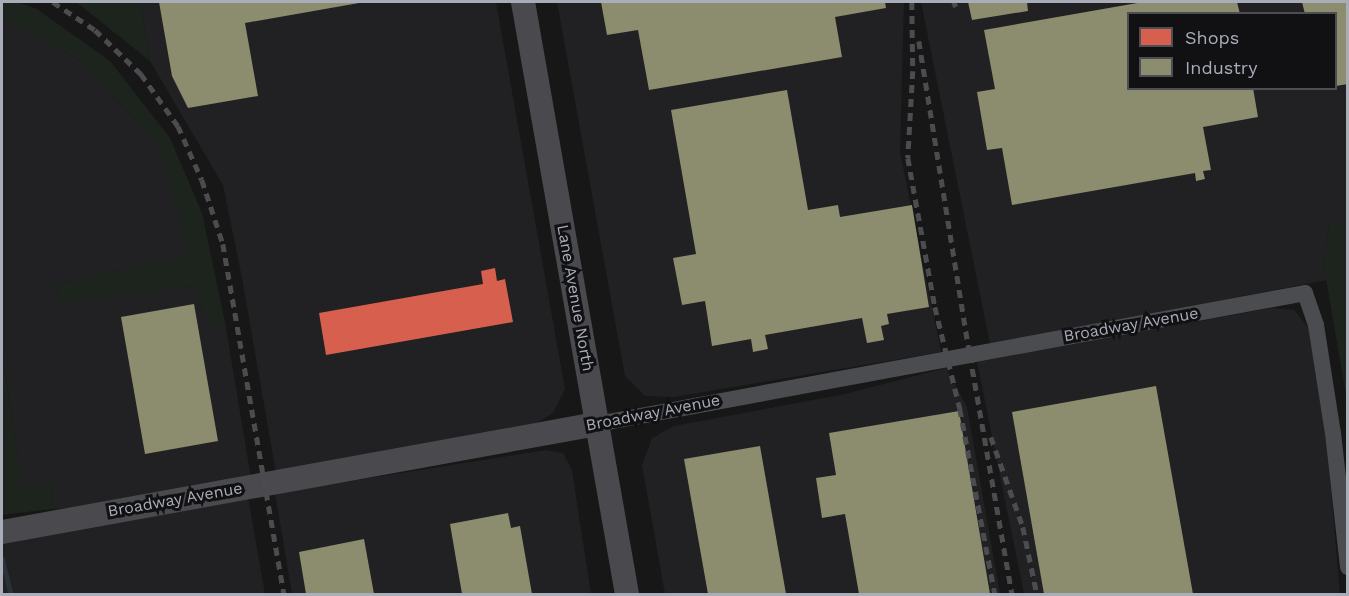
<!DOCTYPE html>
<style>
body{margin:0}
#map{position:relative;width:1349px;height:596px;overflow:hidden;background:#171717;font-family:"Work Sans",sans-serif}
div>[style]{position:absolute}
.built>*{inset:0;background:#212123}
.green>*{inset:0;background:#1d241e}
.shops>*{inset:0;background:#d6604d}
.industry>*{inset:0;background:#8c8c6e}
.stream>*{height:4.5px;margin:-2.25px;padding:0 2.25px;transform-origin:2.25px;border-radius:2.25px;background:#2a3239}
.street>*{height:16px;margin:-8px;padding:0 8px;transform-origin:8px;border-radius:8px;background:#4b4c50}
.secondary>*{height:24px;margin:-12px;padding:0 12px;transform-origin:12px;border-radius:12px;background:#4a4a4e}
.rail>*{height:4.5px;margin-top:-2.25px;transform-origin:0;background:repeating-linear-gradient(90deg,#4b4c4f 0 8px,transparent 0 14px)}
span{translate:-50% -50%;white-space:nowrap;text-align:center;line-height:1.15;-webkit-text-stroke:6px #111113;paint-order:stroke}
.street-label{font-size:16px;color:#a8adb8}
.frame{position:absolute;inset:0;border:3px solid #a8adb8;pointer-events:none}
.legend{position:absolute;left:1127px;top:12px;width:210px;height:78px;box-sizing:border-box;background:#111113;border:2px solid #4d4f55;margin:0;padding:8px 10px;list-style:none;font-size:18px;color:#a8adb8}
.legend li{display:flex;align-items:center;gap:12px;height:30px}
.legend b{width:30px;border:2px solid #4d4f55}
</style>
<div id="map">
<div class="built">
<div style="clip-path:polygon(140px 2px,496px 2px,565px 389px,553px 413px,536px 423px,276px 473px,242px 278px,223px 185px,150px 61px)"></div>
<div style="clip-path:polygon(557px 2px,904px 2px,900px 152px,941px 352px,674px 397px,645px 396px,625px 376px)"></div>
<div style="clip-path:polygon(evenodd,921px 2px,1347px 2px,1347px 225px,1329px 225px,1324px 267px,1327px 280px,990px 344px,921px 2px,1128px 14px,1336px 14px,1336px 88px,1128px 88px,1128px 14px)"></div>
<div style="clip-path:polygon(2px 18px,78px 59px,155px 141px,192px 255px,55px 284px,60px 302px,189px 286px,210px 324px,225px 322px,251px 478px,97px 507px,51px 509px,53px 483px,22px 486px,2px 351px)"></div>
<div style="clip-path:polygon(1271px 308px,1294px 310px,1309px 328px,1328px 454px,1340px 594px,1024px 594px,977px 362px)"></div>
<div style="clip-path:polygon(946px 368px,967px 407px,1000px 594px,665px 594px,642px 465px,652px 438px,674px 426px,845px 394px)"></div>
<div style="clip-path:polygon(546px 450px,563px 453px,572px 470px,591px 594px,292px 594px,275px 493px)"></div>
<div style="clip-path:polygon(248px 497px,265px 594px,2px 594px,2px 541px)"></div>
</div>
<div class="green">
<div style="clip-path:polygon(2px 2px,16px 2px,37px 9px,110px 61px,170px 138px,202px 213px,225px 322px,210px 324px,189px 286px,60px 303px,55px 284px,191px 255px,155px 141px,78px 59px,2px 18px)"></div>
<div style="clip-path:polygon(76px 2px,140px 2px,150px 61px)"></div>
<div style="clip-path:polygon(1329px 225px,1347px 225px,1347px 401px,1324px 267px)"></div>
<div style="clip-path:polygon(2px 351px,22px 485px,53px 483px,51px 509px,2px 515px)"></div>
</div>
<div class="shops">
<div style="clip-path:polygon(495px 268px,497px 281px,505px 279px,513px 322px,326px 355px,319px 313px,483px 284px,481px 271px)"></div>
</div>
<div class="industry">
<div style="clip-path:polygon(159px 2px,359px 2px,359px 3px,245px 23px,258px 96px,188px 108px,172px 76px)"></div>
<div style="clip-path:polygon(601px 2px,885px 2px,886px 8px,835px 17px,842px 57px,649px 90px,638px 30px,607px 35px)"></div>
<div style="clip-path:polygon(968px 2px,1027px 2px,1028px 11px,972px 20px)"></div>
<div style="clip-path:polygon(1143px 2px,1237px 2px,1240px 14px,1128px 14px,1128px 88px,1253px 88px,1258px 117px,1203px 127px,1211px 170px,1203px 171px,1205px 179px,1196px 181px,1195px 173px,1012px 205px,1002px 148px,987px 150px,977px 92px,995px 89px,984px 30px)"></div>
<div style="clip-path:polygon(1302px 2px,1348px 2px,1348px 84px,1336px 86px,1336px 14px,1305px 14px)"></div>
<div style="clip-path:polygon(787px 90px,808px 210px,838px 205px,840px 217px,912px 205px,929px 307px,887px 314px,889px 324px,881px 326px,884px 340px,867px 343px,862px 318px,765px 335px,768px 349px,753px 352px,751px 339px,712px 346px,705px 301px,682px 305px,673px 258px,696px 254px,671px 110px)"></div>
<div style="clip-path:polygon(194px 304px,218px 441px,145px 454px,121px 317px)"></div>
<div style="clip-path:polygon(1156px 386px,1193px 594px,1044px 594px,1012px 412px)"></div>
<div style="clip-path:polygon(959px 411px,990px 594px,859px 594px,845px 514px,822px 518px,816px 478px,836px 475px,829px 433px)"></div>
<div style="clip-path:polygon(760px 446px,786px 594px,708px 594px,684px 459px)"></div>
<div style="clip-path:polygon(508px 513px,511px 528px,520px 526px,532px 594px,462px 594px,450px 524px)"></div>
<div style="clip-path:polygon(364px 539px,374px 594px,306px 594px,299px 552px)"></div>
</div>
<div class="stream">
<div style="left:2px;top:558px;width:37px;rotate:76deg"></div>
</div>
<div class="street">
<div style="left:597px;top:424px;width:720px;rotate:-10.48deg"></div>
<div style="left:1305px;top:293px;width:34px;rotate:71deg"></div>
<div style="left:1316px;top:325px;width:109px;rotate:81.1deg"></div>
<div style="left:1333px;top:433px;width:135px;rotate:83.6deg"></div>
</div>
<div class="secondary">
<div style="left:523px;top:2px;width:601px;rotate:80.04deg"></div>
<div style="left:2px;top:532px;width:605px;rotate:-10.29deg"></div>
</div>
<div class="rail">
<div style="left:53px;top:2px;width:50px;rotate:33.7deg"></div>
<div style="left:95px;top:30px;width:64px;rotate:43.7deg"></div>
<div style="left:141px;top:74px;width:64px;rotate:54.6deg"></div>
<div style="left:178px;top:126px;width:59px;rotate:66deg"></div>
<div style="left:202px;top:180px;width:67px;rotate:71.8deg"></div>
<div style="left:223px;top:244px;width:355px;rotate:80.1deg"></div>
<div style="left:912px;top:2px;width:69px;rotate:89.2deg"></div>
<div style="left:913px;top:71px;width:87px;rotate:93.3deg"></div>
<div style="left:908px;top:158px;width:151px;rotate:79.7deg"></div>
<div style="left:935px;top:307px;width:105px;rotate:76.2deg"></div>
<div style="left:960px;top:409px;width:188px;rotate:79.3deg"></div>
<div style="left:954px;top:2px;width:5px;rotate:68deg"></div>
<div style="left:919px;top:41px;width:318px;rotate:80.8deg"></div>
<div style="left:970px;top:355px;width:243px;rotate:80deg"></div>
<div style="left:991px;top:437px;width:96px;rotate:70.4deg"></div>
<div style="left:1023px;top:527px;width:68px;rotate:78.2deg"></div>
</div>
<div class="street-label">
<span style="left:575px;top:298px;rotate:80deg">Lane Avenue North</span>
<span style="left:1131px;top:325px;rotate:-10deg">Broadway Avenue</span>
<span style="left:653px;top:413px;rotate:-11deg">Broadway Avenue</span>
<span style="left:175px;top:500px;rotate:-10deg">Broadway Avenue</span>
</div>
<div class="frame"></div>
<ul class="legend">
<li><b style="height:16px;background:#d6604d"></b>Shops</li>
<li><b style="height:16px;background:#8c8c6e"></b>Industry</li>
</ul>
</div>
